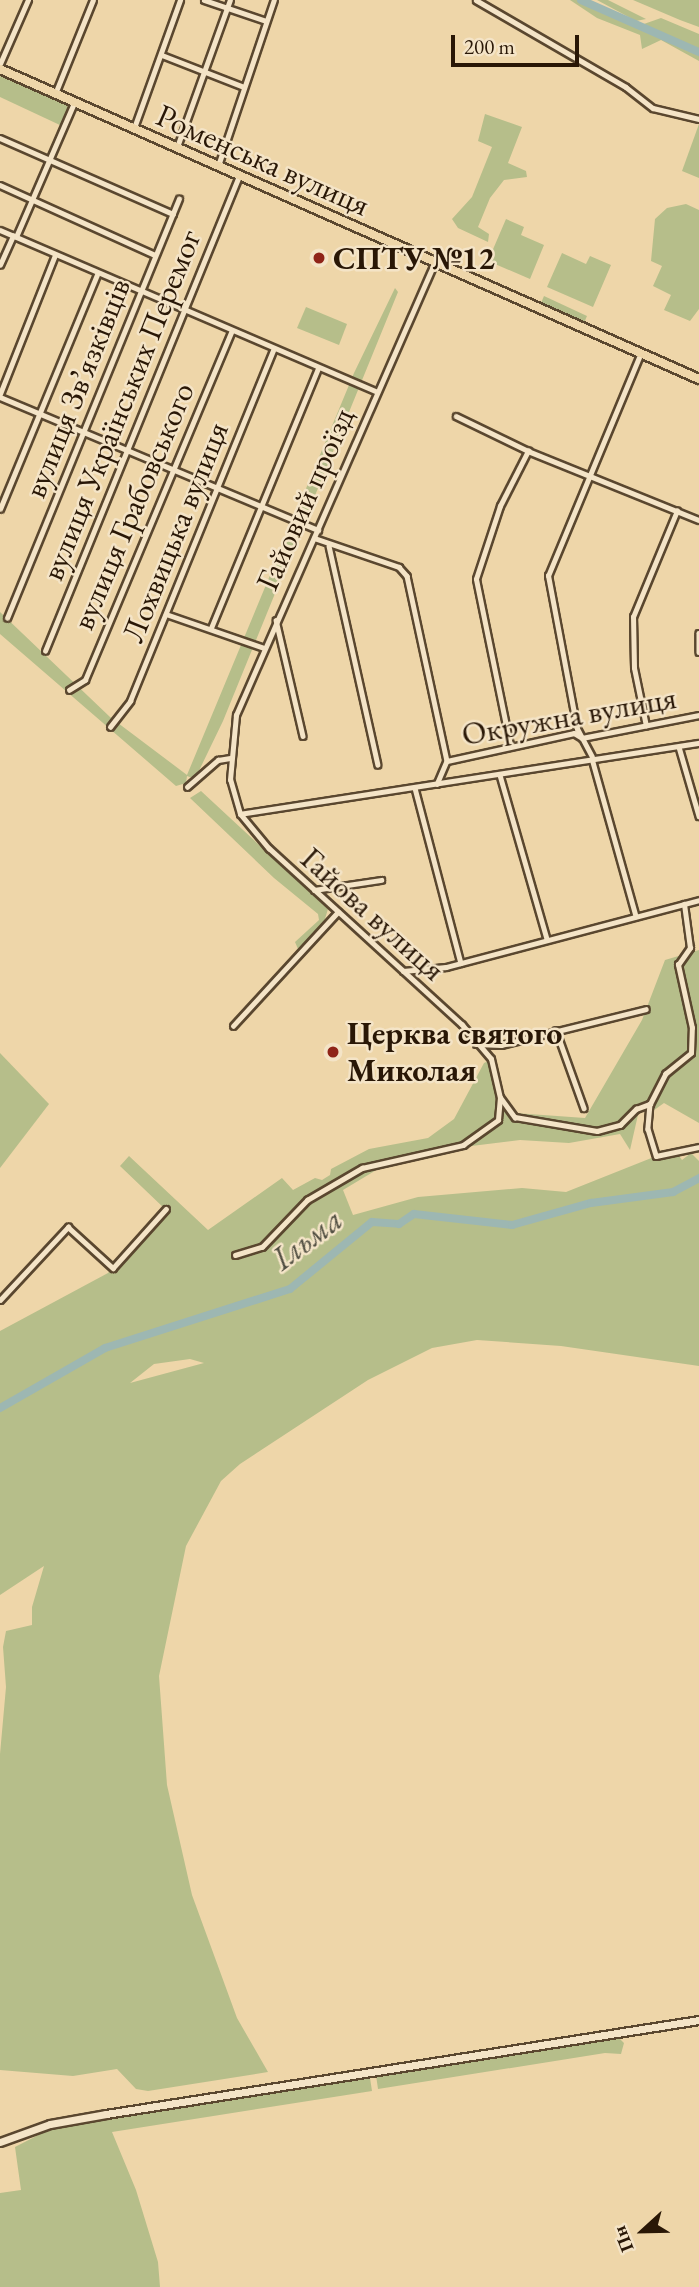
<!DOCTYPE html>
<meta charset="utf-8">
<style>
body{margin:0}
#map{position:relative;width:699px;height:2287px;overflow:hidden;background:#eed6a9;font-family:"EB Garamond",serif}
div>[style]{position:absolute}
.green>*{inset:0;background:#b6be8a}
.river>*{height:8px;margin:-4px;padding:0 4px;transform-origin:4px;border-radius:4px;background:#9db7b2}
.roads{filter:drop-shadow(2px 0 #5a472f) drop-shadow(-2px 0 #5a472f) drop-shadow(0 2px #5a472f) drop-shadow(0 -2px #5a472f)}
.street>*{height:4.5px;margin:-2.25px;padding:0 2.25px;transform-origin:2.25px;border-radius:2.25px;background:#f4e4c7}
.secondary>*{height:7px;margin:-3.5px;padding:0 3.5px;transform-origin:3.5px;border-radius:3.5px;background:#f4e4c7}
.primary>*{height:8px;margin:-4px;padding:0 4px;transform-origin:4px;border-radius:4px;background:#eed6a9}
.dots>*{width:19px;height:19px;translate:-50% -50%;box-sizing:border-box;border:4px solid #f4e4c7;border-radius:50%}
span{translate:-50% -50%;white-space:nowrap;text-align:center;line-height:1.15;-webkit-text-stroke:5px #f4e4c7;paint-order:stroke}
.street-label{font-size:32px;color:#291706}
.poi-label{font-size:32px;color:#291706;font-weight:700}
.left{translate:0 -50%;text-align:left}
.water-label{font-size:33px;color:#524f42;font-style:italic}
.north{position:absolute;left:608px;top:2196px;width:70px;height:70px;-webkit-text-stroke:5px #f4e4c7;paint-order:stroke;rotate:248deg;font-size:19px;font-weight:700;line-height:28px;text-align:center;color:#291706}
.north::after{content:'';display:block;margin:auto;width:24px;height:32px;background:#291706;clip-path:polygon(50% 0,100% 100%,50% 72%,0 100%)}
.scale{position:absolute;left:451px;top:35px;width:128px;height:32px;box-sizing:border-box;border:4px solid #291706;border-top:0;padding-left:9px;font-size:21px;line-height:24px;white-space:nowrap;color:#291706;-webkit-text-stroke:5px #f4e4c7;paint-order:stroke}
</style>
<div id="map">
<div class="green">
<div style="clip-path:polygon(570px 0,584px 0,607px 14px,641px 25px,661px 18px,699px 34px,699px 61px,661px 40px,642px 49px,640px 35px,597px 18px)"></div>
<div style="clip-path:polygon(597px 0,608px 0,646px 19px,636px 21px)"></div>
<div style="clip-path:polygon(633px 0,699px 0,699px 27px,680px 20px)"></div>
<div style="clip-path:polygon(0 76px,70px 106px,62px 126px,0 97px)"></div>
<div style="clip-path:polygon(485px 114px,522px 127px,508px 163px,526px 171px,527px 177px,504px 180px,490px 198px,478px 227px,489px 234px,488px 242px,458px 228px,452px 219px,472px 197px,492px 147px,478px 141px)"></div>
<div style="clip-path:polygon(699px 124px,699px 178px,682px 171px)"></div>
<div style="clip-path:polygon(686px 204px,699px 210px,699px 309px,690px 321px,664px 310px,671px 295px,653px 286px,662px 266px,651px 261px,655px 219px,667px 208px)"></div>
<div style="clip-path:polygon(506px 219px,524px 227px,521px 235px,544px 245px,530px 279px,488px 261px)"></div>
<div style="clip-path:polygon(562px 253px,586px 264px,590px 256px,611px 265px,593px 307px,547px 287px)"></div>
<div style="clip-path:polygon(395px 288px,398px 292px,223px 721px,195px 779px,187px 776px,186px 783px,176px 786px,0 634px,0 612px,110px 717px,187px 775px,354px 373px)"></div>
<div style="clip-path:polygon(544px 296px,587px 316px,584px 323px,541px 303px)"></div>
<div style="clip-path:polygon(306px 307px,347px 324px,339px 345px,297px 328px)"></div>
<div style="clip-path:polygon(201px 791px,328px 909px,324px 922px,298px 949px,295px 942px,319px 920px,318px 914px,274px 878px,190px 798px)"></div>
<div style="clip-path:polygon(evenodd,699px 950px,699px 1123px,664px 1103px,650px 1113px,650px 1105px,640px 1106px,630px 1150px,620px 1134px,569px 1143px,520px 1140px,439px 1150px,378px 1169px,343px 1190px,353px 1215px,418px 1197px,522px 1188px,566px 1192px,674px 1149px,682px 1160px,691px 1153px,699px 1161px,699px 1366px,561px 1346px,477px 1340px,432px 1348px,368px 1380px,240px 1464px,221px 1481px,186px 1546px,159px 1676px,167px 1785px,192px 1895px,237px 2018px,268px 2072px,148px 2091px,136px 2089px,117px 2069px,73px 2076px,0 2070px,0 1754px,6px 1687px,3px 1647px,6px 1631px,32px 1625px,32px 1607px,44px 1566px,0 1595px,0 1331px,108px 1273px,165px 1209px,120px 1166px,129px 1156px,208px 1230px,282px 1178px,293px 1190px,315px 1178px,322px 1180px,330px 1175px,331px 1169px,369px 1149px,428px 1138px,454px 1119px,484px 1063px,493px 1059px,503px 1098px,515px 1113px,585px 1118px,642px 1020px,665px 960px,699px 950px,190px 1359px,204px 1363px,130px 1383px,154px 1364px,190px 1359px)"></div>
<div style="clip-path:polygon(0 1053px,49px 1104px,0 1168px)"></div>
<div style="clip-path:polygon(619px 2038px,624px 2043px,621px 2054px,605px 2053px,378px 2089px,376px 2075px)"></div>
<div style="clip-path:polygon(370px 2078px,372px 2091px,112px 2132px,136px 2190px,158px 2262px,160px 2287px,0 2287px,0 2193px,21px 2190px,15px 2147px,52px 2128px,106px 2117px)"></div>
</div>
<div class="river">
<div style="left:581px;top:0;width:129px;rotate:23.8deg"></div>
<div style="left:0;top:1408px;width:121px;rotate:-29.7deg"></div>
<div style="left:105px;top:1348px;width:194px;rotate:-17.7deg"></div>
<div style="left:290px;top:1289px;width:106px;rotate:-39.3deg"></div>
<div style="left:372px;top:1222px;width:27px;rotate:4deg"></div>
<div style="left:399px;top:1224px;width:18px;rotate:-34deg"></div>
<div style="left:414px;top:1214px;width:99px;rotate:6.4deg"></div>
<div style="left:512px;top:1225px;width:82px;rotate:-15.6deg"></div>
<div style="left:591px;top:1203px;width:83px;rotate:-7.6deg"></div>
<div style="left:673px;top:1192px;width:30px;rotate:-28deg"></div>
</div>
<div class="roads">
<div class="street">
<div style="left:204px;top:0;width:65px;rotate:18.7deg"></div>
<div style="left:476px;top:0;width:173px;rotate:30.1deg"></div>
<div style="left:626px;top:87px;width:34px;rotate:38deg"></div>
<div style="left:653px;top:108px;width:47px;rotate:13.4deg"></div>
<div style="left:162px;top:55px;width:88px;rotate:21.3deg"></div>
<div style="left:0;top:64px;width:70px;rotate:-66.4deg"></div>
<div style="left:55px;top:94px;width:101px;rotate:-68deg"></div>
<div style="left:134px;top:128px;width:136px;rotate:-70.2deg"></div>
<div style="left:0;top:138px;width:189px;rotate:23.7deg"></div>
<div style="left:177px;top:147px;width:156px;rotate:-70.2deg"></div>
<div style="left:218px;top:166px;width:175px;rotate:-71.4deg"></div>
<div style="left:0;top:185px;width:170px;rotate:24.3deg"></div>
<div style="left:0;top:230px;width:409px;rotate:23.2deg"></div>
<div style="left:16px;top:237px;width:146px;rotate:-66.6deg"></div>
<div style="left:0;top:265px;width:32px;rotate:-66deg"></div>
<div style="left:0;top:394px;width:149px;rotate:-68.4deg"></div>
<div style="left:0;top:397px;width:345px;rotate:22.7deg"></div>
<div style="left:456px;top:416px;width:80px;rotate:25.9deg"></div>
<div style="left:528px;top:451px;width:184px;rotate:22deg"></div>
<div style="left:0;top:509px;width:253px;rotate:-67.5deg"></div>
<div style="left:314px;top:538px;width:90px;rotate:18.8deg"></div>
<div style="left:399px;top:567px;width:12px;rotate:48deg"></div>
<div style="left:407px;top:576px;width:189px;rotate:77.8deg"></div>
<div style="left:447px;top:761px;width:25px;rotate:113deg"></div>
<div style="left:329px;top:546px;width:224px;rotate:77.4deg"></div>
<div style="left:166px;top:614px;width:104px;rotate:19.1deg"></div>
<div style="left:7px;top:618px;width:453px;rotate:-67.7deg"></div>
<div style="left:276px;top:620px;width:119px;rotate:76.9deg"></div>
<div style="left:211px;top:628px;width:281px;rotate:-67.6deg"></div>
<div style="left:699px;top:633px;width:19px;rotate:90deg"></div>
<div style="left:45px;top:651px;width:513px;rotate:-67.78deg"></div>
<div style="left:69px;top:690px;width:19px;rotate:-32deg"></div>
<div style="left:85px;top:680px;width:377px;rotate:-67.2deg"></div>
<div style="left:646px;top:726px;width:59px;rotate:-101.7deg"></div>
<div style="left:634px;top:668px;width:51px;rotate:-91.1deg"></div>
<div style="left:633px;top:617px;width:115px;rotate:-67.5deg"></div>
<div style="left:110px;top:727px;width:33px;rotate:-52deg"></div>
<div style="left:130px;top:701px;width:380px;rotate:-67.8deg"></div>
<div style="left:510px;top:745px;width:169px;rotate:-101.6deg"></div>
<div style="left:476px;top:579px;width:77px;rotate:-71.8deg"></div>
<div style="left:500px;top:506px;width:62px;rotate:-63deg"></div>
<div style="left:679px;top:747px;width:72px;rotate:73.8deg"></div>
<div style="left:592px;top:757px;width:32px;rotate:-118deg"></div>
<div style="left:577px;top:729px;width:156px;rotate:-100.7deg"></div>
<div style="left:548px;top:576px;width:242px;rotate:-67.4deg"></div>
<div style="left:447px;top:761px;width:130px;rotate:-12.4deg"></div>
<div style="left:574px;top:733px;width:9px;rotate:32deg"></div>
<div style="left:582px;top:738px;width:119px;rotate:-11.1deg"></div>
<div style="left:593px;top:762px;width:160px;rotate:74.4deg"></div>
<div style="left:500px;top:775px;width:171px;rotate:74deg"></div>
<div style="left:187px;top:787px;width:41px;rotate:-41.1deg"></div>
<div style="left:218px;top:760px;width:12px;rotate:-9deg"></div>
<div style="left:415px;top:788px;width:181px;rotate:75.3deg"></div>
<div style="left:240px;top:814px;width:464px;rotate:-8.8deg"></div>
<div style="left:314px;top:890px;width:68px;rotate:-8.5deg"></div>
<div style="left:403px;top:971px;width:43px;rotate:-5.3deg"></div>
<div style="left:446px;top:967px;width:262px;rotate:-14.8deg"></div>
<div style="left:233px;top:1026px;width:155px;rotate:-47.4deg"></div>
<div style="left:556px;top:1030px;width:83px;rotate:70.3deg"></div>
<div style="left:476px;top:1044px;width:25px;rotate:2deg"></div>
<div style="left:501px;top:1045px;width:149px;rotate:-13.9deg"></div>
<div style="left:501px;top:1098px;width:24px;rotate:54deg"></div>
<div style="left:515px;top:1117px;width:83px;rotate:9.7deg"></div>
<div style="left:597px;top:1131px;width:24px;rotate:-15deg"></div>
<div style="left:620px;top:1125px;width:23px;rotate:-45deg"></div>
<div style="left:636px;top:1109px;width:15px;rotate:-20deg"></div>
<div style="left:650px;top:1104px;width:25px;rotate:95deg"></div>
<div style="left:648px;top:1129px;width:28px;rotate:73deg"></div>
<div style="left:656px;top:1156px;width:44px;rotate:-11.8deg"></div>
<div style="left:650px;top:1104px;width:34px;rotate:-63deg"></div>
<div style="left:665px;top:1074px;width:33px;rotate:-39deg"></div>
<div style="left:691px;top:1053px;width:25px;rotate:-88deg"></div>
<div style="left:692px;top:1028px;width:65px;rotate:-102.5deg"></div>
<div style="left:678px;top:965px;width:21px;rotate:-55deg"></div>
<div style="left:690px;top:948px;width:44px;rotate:-97.8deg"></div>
<div style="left:235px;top:1255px;width:28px;rotate:-17deg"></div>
<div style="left:262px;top:1247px;width:65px;rotate:-46.2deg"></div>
<div style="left:307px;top:1200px;width:64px;rotate:-30.2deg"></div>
<div style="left:362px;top:1168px;width:104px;rotate:-12.8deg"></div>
<div style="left:463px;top:1145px;width:43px;rotate:-35.5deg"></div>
<div style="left:498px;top:1120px;width:22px;rotate:-85deg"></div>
<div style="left:500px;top:1098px;width:40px;rotate:-103deg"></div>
<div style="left:491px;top:1059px;width:45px;rotate:-130.5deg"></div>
<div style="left:462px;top:1025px;width:261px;rotate:-137.6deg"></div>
<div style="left:269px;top:849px;width:45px;rotate:-129.6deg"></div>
<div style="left:240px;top:814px;width:35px;rotate:-106deg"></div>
<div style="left:230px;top:780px;width:65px;rotate:-84.7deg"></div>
<div style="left:236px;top:715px;width:493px;rotate:-66.3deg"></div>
<div style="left:0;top:1300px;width:100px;rotate:-47deg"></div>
<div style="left:68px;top:1227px;width:61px;rotate:42.3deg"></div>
<div style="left:113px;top:1268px;width:79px;rotate:-48.1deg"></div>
</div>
<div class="secondary">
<div style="left:0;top:2142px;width:53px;rotate:-19.8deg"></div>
<div style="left:50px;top:2124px;width:57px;rotate:-10.1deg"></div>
<div style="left:106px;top:2114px;width:600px;rotate:-9.01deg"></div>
</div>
<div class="primary">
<div style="left:0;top:69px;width:765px;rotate:23.92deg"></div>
</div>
</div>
<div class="dots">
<div style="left:319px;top:258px;background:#8f2418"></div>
<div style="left:333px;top:1052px;background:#8f2418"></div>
</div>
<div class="street-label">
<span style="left:263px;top:160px;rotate:24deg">Роменська вулиця</span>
<span style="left:77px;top:388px;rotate:-68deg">вулиця Звʼязківців</span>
<span style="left:121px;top:405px;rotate:-68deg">вулиця Українських Перемог</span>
<span style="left:305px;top:499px;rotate:-66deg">Гайовий проїзд</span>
<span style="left:133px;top:506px;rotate:-67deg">вулиця Грабовського</span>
<span style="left:175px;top:532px;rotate:-68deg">Лохвицька вулиця</span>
<span style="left:569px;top:716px;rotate:-10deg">Окружна вулиця</span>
<span style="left:373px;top:914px;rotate:42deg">Гайова вулиця</span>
</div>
<div class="poi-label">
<span class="left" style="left:333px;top:258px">СПТУ №12</span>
<span class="left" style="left:347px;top:1052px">Церква святого<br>Миколая</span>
</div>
<div class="water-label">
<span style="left:307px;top:1239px;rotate:-37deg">Ільма</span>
</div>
<div class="north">Пн</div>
<div class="scale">200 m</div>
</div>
